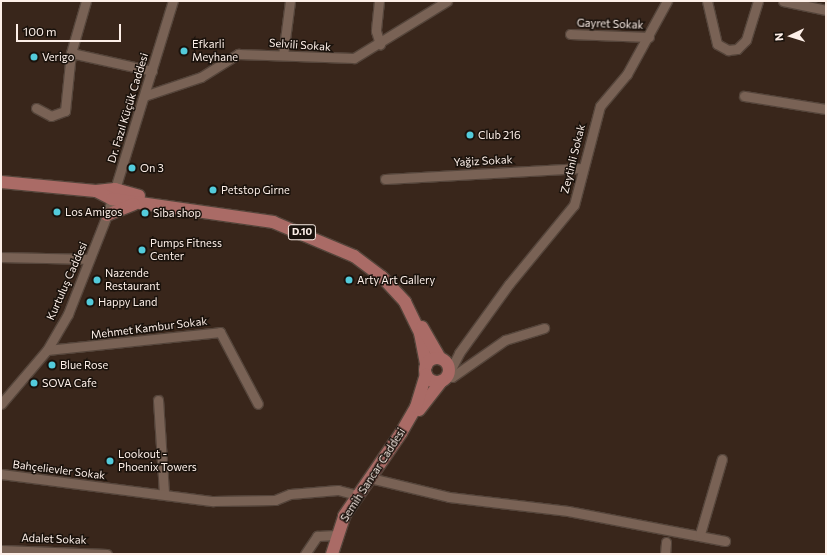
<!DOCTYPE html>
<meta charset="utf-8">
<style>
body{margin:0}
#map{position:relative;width:827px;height:555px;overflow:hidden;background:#39261b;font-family:Commissioner,sans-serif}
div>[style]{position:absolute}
.roads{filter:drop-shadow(1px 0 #55453b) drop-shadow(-1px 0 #55453b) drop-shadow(0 1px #55453b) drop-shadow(0 -1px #55453b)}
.minor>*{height:9px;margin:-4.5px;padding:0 4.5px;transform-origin:4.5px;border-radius:4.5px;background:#796255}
.major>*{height:12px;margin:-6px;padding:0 6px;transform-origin:6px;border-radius:6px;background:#aa6b66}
.major>.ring{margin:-6px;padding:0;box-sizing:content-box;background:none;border:12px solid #aa6b66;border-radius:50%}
.dots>*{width:11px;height:11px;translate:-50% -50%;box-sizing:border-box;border:2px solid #1a120c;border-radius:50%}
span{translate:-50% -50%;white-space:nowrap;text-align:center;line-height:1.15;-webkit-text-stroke:3px #1a120c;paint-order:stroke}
.shield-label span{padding:1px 3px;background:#1a120c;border:1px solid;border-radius:3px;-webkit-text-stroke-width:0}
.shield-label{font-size:10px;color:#fdefe8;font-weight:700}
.street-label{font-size:11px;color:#fdefe8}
.poi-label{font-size:11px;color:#fdefe8}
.left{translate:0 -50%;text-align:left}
.frame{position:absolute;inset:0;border:2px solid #fdefe8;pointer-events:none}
.north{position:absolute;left:771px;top:16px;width:40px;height:40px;-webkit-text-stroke:3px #1a120c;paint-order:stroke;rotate:266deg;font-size:11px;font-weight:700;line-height:16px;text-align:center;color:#fdefe8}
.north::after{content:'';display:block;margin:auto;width:14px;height:18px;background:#fdefe8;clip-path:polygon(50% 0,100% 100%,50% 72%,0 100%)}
.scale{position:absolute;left:16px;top:24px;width:105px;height:18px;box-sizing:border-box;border:2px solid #fdefe8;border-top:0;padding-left:5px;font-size:12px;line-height:14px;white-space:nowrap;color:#fdefe8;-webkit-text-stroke:3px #1a120c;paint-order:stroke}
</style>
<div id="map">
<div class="roads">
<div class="minor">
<div style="left:379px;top:1px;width:30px;rotate:96deg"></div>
<div style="left:376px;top:31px;width:14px;rotate:73deg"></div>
<div style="left:707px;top:1px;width:44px;rotate:76.9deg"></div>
<div style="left:717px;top:44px;width:13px;rotate:29deg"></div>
<div style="left:728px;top:50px;width:9px;rotate:-6deg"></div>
<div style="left:737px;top:49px;width:13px;rotate:-45deg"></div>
<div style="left:746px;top:40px;width:41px;rotate:-72.9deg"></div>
<div style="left:783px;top:1px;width:44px;rotate:11.8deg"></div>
<div style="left:570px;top:34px;width:79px;rotate:2.2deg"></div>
<div style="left:71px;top:53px;width:83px;rotate:12.5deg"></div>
<div style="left:283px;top:55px;width:54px;rotate:-82.6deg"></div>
<div style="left:144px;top:96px;width:60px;rotate:-18.4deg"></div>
<div style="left:201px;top:77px;width:44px;rotate:-31.9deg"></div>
<div style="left:238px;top:54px;width:116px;rotate:2deg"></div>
<div style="left:354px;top:58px;width:109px;rotate:-31.5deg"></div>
<div style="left:744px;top:96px;width:83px;rotate:9deg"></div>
<div style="left:36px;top:108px;width:17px;rotate:28deg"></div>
<div style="left:51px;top:116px;width:15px;rotate:-20deg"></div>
<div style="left:65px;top:111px;width:58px;rotate:-84.1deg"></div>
<div style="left:71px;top:53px;width:54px;rotate:-73.9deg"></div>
<div style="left:385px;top:179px;width:198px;rotate:-3.2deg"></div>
<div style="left:1px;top:257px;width:88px;rotate:1.3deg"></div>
<div style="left:47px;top:350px;width:174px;rotate:-5.9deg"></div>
<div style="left:220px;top:332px;width:81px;rotate:62.2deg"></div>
<div style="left:449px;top:373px;width:22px;rotate:-63deg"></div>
<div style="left:459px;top:353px;width:85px;rotate:-54.1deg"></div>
<div style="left:509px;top:284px;width:102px;rotate:-50.6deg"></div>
<div style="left:574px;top:205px;width:102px;rotate:-75.3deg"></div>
<div style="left:600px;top:106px;width:42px;rotate:-49.8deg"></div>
<div style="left:627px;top:74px;width:83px;rotate:-61.3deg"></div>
<div style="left:447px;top:376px;width:5px;rotate:11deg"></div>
<div style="left:452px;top:377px;width:65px;rotate:-34.9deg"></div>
<div style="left:505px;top:340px;width:41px;rotate:-17.1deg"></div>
<div style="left:158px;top:400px;width:94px;rotate:86.3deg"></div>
<div style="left:1px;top:404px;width:71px;rotate:-49.6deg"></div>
<div style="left:47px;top:350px;width:42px;rotate:-59.7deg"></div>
<div style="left:68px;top:314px;width:106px;rotate:-68.5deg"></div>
<div style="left:107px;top:215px;width:224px;rotate:-72.9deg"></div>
<div style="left:1px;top:474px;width:214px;rotate:7.3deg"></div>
<div style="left:213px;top:501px;width:62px;rotate:-0.9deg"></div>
<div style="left:275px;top:500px;width:16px;rotate:-22deg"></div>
<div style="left:290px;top:494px;width:48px;rotate:-4.8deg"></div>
<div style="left:338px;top:490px;width:20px;rotate:15deg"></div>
<div style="left:370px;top:478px;width:81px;rotate:13.5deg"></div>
<div style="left:449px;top:497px;width:120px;rotate:6.7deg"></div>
<div style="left:568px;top:511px;width:160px;rotate:10.8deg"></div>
<div style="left:700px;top:534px;width:78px;rotate:-73.7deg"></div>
<div style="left:1px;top:550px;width:106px;rotate:2.2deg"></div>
<div style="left:305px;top:554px;width:22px;rotate:-56deg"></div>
<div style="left:317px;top:536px;width:18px;rotate:-3deg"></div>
<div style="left:665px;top:554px;width:12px;rotate:-85deg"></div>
</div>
<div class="major">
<div style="left:1px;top:182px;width:95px;rotate:5.4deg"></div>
<div style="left:96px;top:191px;width:19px;rotate:-6deg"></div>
<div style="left:115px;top:189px;width:25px;rotate:16deg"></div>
<div style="left:96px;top:191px;width:18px;rotate:27deg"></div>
<div style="left:112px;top:199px;width:163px;rotate:8.1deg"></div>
<div style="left:273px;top:222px;width:88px;rotate:22.8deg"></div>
<div style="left:354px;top:256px;width:35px;rotate:37deg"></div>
<div style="left:382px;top:277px;width:34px;rotate:47deg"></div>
<div style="left:405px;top:302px;width:34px;rotate:64deg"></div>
<div style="left:420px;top:333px;width:33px;rotate:79deg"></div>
<div style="left:107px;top:215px;width:29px;rotate:-22deg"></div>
<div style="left:422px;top:327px;width:36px;rotate:60deg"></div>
<div class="ring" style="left:425px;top:358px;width:12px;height:12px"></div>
<div style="left:419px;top:410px;width:37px;rotate:-52deg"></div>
<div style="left:332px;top:554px;width:40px;rotate:-72deg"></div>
<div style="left:344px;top:516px;width:101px;rotate:-55.5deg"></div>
<div style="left:401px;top:433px;width:30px;rotate:-60deg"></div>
<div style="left:416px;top:407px;width:34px;rotate:-73deg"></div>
</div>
</div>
<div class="dots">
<div style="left:184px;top:51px;background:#53cbdb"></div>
<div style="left:34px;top:57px;background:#53cbdb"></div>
<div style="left:470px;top:135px;background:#53cbdb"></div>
<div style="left:132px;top:168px;background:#53cbdb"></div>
<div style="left:213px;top:190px;background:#53cbdb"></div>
<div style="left:57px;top:212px;background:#53cbdb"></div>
<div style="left:145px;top:213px;background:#53cbdb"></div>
<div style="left:142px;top:250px;background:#53cbdb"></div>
<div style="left:97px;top:280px;background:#53cbdb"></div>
<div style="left:349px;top:280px;background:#53cbdb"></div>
<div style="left:90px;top:302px;background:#53cbdb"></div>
<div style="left:52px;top:365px;background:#53cbdb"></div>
<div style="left:34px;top:383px;background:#53cbdb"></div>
<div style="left:110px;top:461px;background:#53cbdb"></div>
</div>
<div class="shield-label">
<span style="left:302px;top:232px">D.10</span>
</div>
<div class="street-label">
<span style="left:610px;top:24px;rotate:2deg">Gayret Sokak</span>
<span style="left:300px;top:45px;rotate:4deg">Selvili Sokak</span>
<span style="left:128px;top:108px;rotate:-73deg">Dr. Fazıl Küçük Caddesi</span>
<span style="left:573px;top:159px;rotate:-76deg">Zeytinli Sokak</span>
<span style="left:483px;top:161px;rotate:-3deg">Yağiz Sokak</span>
<span style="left:67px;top:281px;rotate:-66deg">Kurtuluş Caddesi</span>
<span style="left:149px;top:328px;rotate:-7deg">Mehmet Kambur Sokak</span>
<span style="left:59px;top:470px;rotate:7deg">Bahçelievler Sokak</span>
<span style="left:373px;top:475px;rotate:-57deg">Semih Sancar Caddesi</span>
<span style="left:54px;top:539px;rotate:2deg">Adalet Sokak</span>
</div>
<div class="poi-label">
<span class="left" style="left:192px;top:51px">Efkarli<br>Meyhane</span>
<span class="left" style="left:42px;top:57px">Verigo</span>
<span class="left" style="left:478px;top:135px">Club 216</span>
<span class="left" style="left:140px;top:168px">On 3</span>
<span class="left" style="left:221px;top:190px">Petstop Girne</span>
<span class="left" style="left:65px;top:212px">Los Amigos</span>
<span class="left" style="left:153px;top:213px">Siba shop</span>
<span class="left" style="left:150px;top:250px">Pumps Fitness<br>Center</span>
<span class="left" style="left:105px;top:280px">Nazende<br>Restaurant</span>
<span class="left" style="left:357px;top:280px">Arty Art Gallery</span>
<span class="left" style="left:98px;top:302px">Happy Land</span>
<span class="left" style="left:60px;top:365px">Blue Rose</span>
<span class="left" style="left:42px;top:383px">SOVA Cafe</span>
<span class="left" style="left:118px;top:461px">Lookout -<br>Phoenix Towers</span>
</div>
<div class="frame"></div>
<div class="north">N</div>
<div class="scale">100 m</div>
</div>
